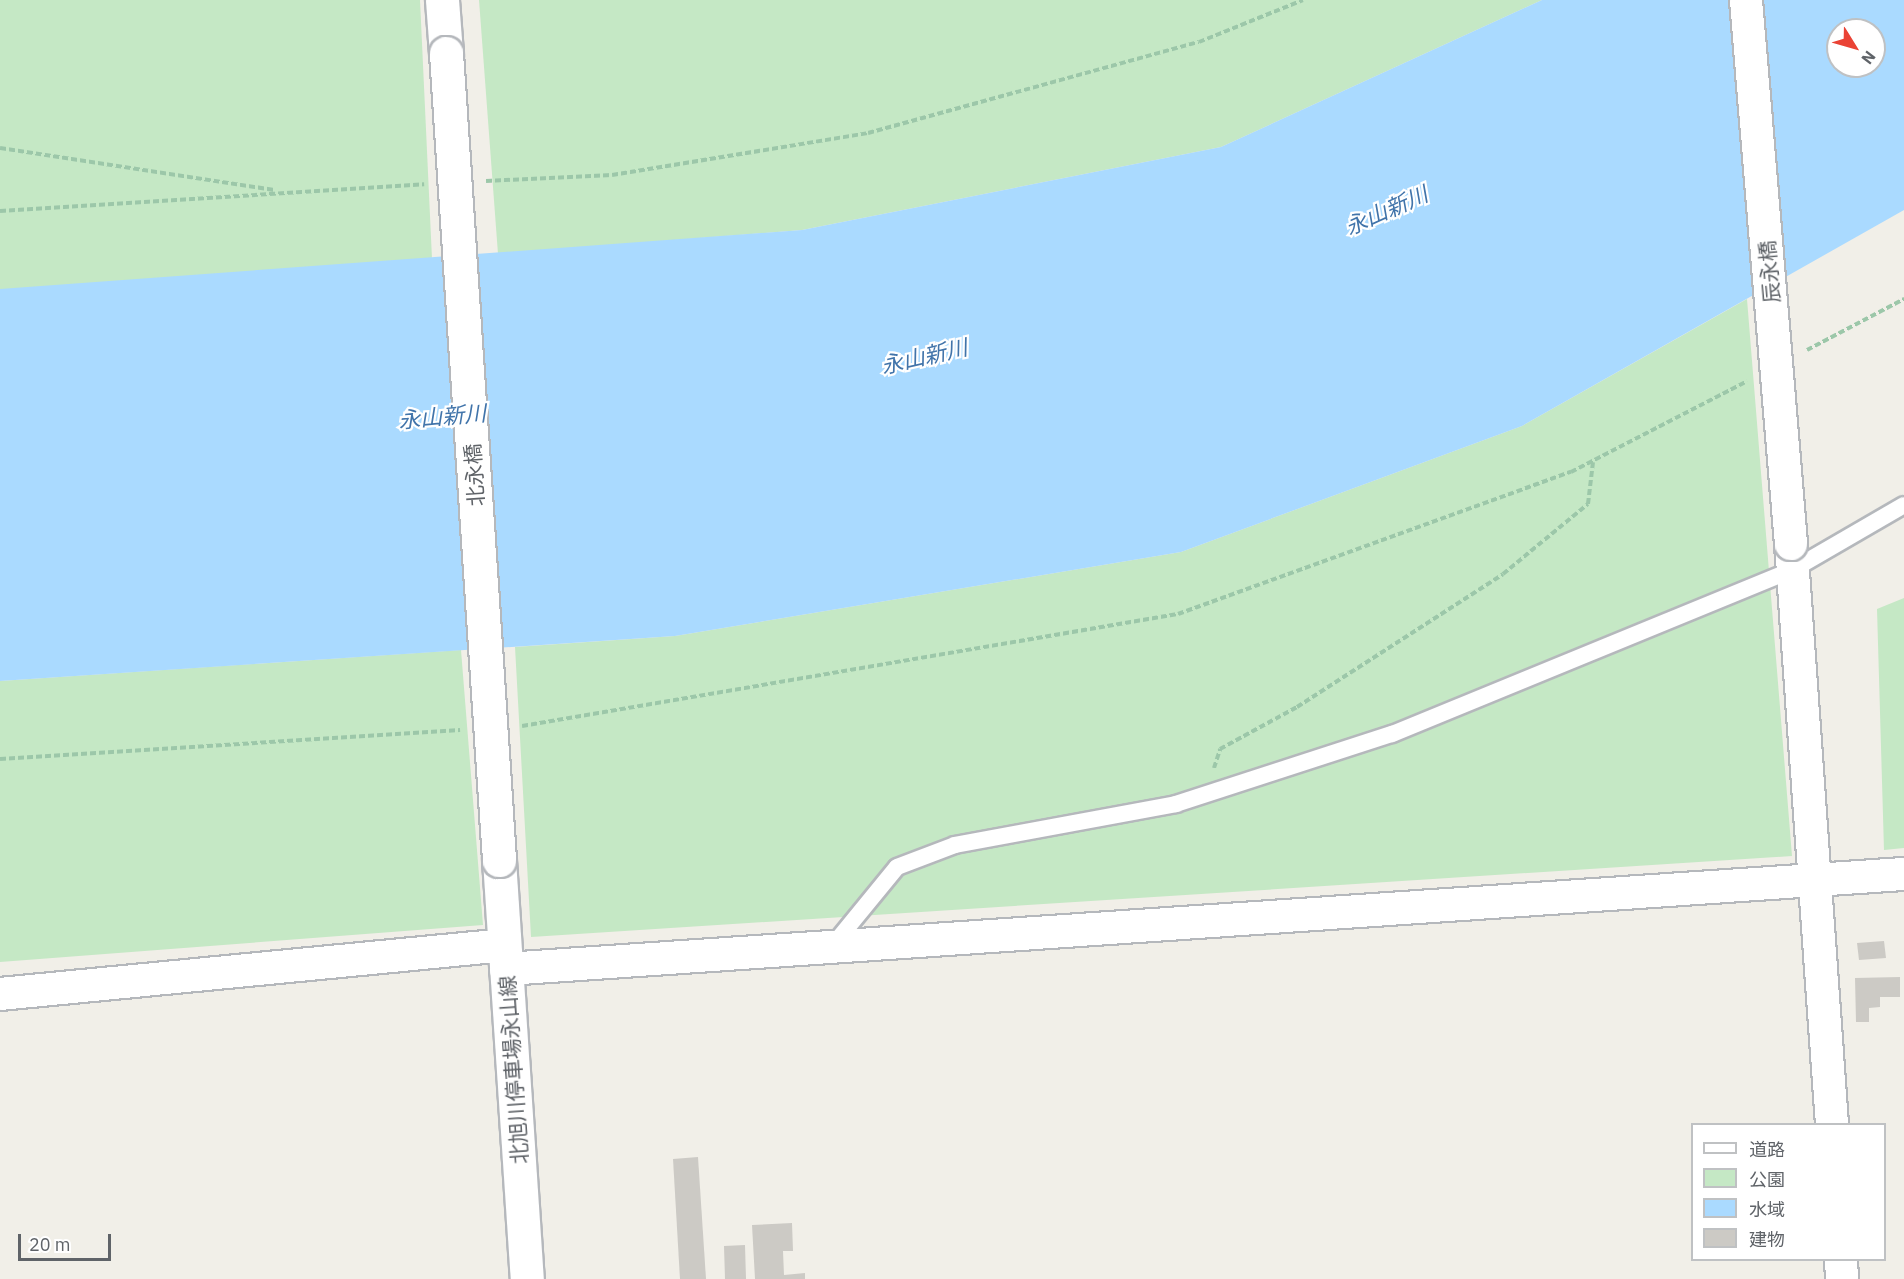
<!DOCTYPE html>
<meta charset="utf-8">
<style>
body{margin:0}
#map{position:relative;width:1904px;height:1279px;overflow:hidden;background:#f1efe8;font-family:"IBM Plex Sans","Noto Sans JP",sans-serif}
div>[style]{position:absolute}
.green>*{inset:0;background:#c5e8c5}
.water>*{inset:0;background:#aadaff}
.building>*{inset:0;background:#cccac5}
.path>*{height:4px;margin-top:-2px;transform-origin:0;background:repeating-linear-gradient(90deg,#9cc7a9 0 6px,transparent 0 9px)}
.roads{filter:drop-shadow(2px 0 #b5b8bc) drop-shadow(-2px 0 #b5b8bc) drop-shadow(0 2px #b5b8bc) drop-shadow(0 -2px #b5b8bc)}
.service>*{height:16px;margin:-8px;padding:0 8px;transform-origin:8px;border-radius:8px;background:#fff}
.minor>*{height:32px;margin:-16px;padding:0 16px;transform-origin:16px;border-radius:16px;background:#fff}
.secondary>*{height:33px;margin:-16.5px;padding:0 16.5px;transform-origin:16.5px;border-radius:16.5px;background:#fff}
.bridges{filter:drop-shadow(2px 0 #b5b8bc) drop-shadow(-2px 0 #b5b8bc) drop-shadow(0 2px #b5b8bc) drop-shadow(0 -2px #b5b8bc)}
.minor-bridge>*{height:32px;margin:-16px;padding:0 16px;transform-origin:16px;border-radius:16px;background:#fff}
.secondary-bridge>*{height:33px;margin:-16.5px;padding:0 16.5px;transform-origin:16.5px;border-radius:16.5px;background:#fff}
span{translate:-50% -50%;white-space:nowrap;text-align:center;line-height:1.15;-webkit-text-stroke:4.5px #fff;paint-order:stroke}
.street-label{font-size:21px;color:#5f6368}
.water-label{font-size:22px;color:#4174aa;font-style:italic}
.legend{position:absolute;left:1691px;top:1123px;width:195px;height:138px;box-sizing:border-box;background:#fff;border:2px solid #bfc1c3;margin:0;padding:8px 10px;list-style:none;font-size:18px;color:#5f6368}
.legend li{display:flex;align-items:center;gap:12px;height:30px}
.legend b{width:30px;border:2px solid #bfc1c3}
.north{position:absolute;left:1826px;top:18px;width:60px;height:60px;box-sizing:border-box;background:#fff;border:2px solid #bfc1c3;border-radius:50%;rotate:127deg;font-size:16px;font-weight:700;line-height:24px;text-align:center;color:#5f6368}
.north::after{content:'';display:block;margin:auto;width:21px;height:27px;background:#ea4335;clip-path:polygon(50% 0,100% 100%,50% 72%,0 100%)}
.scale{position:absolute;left:18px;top:1234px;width:93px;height:27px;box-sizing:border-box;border:3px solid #5f6368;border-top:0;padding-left:8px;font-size:18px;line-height:21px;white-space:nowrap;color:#5f6368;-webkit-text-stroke:4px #fff;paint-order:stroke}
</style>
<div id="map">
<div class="green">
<div style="clip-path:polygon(0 0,420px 0,432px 259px,0 290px)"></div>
<div style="clip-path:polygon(479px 0,1542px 0,1221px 147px,802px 230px,498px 254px)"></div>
<div style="clip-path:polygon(1747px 299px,1792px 856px,531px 937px,515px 647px,675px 636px,1181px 552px,1522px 426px)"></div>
<div style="clip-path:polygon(1904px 598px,1904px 848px,1884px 850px,1877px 609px)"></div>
<div style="clip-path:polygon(461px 650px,483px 925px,0 962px,0 681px)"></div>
</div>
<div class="water">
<div style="clip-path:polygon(evenodd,1542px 0,1904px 0,1904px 210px,1522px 426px,1181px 552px,675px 636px,0 681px,0 289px,802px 230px,1221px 147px,1542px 0,1838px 30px,1874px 30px,1874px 66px,1838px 66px,1838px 30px)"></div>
</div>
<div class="building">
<div style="clip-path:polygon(1884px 941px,1886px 958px,1859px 960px,1857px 943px)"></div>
<div style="clip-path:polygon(1900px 977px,1900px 997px,1880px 997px,1880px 1007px,1869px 1008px,1869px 1022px,1856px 1022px,1855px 978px)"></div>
<div style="clip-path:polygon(698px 1157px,706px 1279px,680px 1279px,673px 1159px)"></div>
<div style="clip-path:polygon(792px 1223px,793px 1251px,783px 1251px,784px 1275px,805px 1273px,805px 1279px,755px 1279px,752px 1225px)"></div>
<div style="clip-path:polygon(745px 1245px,746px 1279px,725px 1279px,724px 1246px)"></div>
</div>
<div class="path">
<div style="left:0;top:148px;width:279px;rotate:8.7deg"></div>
<div style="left:486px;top:181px;width:126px;rotate:-2.7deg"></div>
<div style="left:612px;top:175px;width:259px;rotate:-9.3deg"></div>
<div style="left:868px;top:133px;width:343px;rotate:-15.4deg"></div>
<div style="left:1199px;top:42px;width:112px;rotate:-22deg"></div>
<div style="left:0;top:211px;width:425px;rotate:-3.6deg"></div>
<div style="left:1807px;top:350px;width:110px;rotate:-27.7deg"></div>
<div style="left:522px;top:726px;width:665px;rotate:-9.69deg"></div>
<div style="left:1178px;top:614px;width:418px;rotate:-19.9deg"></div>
<div style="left:1571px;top:472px;width:198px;rotate:-27.3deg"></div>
<div style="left:0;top:759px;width:461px;rotate:-3.6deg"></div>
<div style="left:1214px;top:768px;width:20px;rotate:-72deg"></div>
<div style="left:1220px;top:749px;width:88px;rotate:-28.6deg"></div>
<div style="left:1297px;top:707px;width:245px;rotate:-32.8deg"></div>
<div style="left:1503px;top:574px;width:110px;rotate:-39.5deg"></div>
<div style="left:1588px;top:504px;width:42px;rotate:-83.2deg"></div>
</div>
<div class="roads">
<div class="service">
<div style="left:834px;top:944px;width:99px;rotate:-50.7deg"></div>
<div style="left:897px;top:867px;width:62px;rotate:-20.8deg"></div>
<div style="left:955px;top:845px;width:225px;rotate:-10.5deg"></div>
<div style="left:1176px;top:804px;width:227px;rotate:-18deg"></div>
<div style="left:1392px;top:734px;width:432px;rotate:-22.3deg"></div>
<div style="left:1792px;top:570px;width:129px;rotate:-30.1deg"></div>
</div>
<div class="minor">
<div style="left:1791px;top:544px;width:581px;rotate:85.96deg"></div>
<div style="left:506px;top:969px;width:1401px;rotate:-3.89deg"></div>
<div style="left:0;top:994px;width:507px;rotate:-5.54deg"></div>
<div style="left:1841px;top:1260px;width:19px;rotate:87deg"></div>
</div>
<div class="secondary">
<div style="left:442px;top:0;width:53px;rotate:85.7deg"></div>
<div style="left:499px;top:860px;width:420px;rotate:86.2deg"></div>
</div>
</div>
<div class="bridges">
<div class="minor-bridge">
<div style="left:1746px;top:0;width:546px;rotate:85.27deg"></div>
</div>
<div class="secondary-bridge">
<div style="left:446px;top:53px;width:809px;rotate:86.24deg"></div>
</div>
</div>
<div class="street-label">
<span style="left:1769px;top:272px;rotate:-95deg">辰永橋</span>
<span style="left:474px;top:475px;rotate:-94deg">北永橋</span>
<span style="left:513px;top:1070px;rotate:-94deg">北旭川停車場永山線</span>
</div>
<div class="water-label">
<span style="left:1386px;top:210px;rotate:-24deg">永山新川</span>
<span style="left:924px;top:356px;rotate:-13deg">永山新川</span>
<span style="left:442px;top:416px;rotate:-5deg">永山新川</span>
</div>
<ul class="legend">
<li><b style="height:8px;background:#fff"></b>道路</li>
<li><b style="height:16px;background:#c5e8c5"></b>公園</li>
<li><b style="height:16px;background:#aadaff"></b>水域</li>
<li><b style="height:16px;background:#cccac5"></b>建物</li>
</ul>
<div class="north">N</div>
<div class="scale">20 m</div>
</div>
